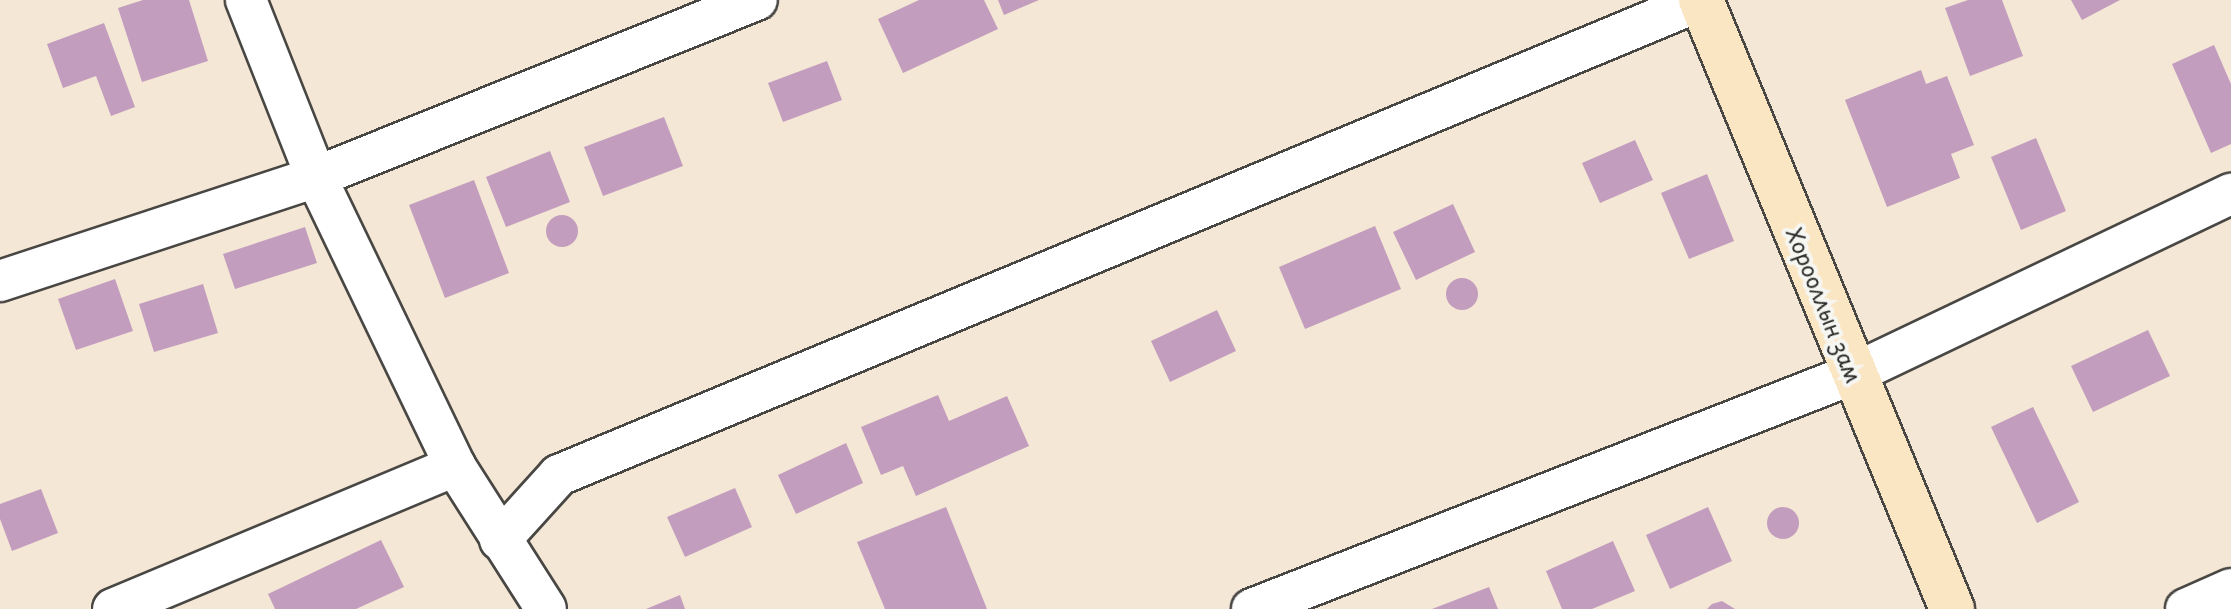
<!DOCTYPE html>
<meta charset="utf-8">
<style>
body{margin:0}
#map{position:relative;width:2231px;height:609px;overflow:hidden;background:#f4e7d5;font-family:"Playpen Sans",sans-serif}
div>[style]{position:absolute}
.building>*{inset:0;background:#c39dbe}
.round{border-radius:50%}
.roads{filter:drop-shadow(2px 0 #494744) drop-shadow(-2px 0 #494744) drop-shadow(0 2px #494744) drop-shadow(0 -2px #494744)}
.street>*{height:40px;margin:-20px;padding:0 20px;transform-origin:20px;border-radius:20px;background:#fff}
.secondary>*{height:44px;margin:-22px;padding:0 22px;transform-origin:22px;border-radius:22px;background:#fbe6c4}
span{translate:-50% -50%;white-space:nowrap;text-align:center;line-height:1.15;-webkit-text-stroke:8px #f6f6f2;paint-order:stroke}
.street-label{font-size:22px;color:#2b2b2b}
</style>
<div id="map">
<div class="building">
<div style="clip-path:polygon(143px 0,189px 0,208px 61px,142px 82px,118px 8px)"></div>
<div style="clip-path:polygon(919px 0,984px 0,998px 29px,903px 73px,878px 19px)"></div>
<div style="clip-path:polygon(998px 0,1039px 0,1004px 15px)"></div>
<div style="clip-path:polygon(1968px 0,2002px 0,2023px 56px,1970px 76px,1945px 8px)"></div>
<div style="clip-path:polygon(2071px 0,2120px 0,2082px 20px)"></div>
<div style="clip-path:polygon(104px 23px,135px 107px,111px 116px,96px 76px,63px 88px,47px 44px)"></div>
<div style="clip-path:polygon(2214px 45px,2231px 84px,2231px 144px,2211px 153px,2172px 64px)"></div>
<div style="clip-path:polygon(827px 61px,842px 100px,783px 122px,768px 83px)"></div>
<div style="clip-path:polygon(1921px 70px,1926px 84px,1947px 76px,1974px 145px,1951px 154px,1960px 178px,1887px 207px,1845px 100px)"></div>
<div style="clip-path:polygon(664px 117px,683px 166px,603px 196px,584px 147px)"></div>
<div style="clip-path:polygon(2036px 138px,2066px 211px,2021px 230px,1991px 157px)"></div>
<div style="clip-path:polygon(1635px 140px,1653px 180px,1600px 203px,1582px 163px)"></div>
<div style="clip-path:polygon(550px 151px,570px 202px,506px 227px,486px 177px)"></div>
<div style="clip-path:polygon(1707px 174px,1734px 241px,1689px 259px,1661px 193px)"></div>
<div style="clip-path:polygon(474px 180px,509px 273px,445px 298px,409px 205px)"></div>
<div style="clip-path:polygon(1453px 204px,1475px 252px,1416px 280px,1393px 232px)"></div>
<div class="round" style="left:546px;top:215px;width:32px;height:32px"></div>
<div style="clip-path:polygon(1375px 226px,1401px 289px,1305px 329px,1279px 267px)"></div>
<div style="clip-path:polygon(305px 227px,317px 263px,235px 289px,223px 254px)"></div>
<div class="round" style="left:1446px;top:278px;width:32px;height:32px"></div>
<div style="clip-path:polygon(115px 279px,133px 331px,76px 350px,58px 299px)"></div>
<div style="clip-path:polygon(203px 284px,218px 333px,154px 352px,139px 304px)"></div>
<div style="clip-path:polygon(1217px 310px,1236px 351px,1170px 382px,1151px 341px)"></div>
<div style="clip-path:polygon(2148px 330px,2170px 376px,2093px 412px,2071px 366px)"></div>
<div style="clip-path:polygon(938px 395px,949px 421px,1007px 396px,1029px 446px,916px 496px,903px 466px,881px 475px,861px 427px)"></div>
<div style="clip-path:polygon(2033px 407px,2079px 502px,2037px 523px,1991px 427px)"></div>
<div style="clip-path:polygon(846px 443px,863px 483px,796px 514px,778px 475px)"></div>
<div style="clip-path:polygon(735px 488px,752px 527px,685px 557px,667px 517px)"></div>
<div style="clip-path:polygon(41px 489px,58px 533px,12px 551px,0 519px,0 504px)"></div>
<div class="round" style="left:1767px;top:507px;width:32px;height:32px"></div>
<div style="clip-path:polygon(946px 507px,987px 609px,885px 609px,857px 542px)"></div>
<div style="clip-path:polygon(1708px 507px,1732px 561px,1670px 589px,1646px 535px)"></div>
<div style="clip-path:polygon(381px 540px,404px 587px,356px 609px,275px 609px,268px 594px)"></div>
<div style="clip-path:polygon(1613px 541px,1635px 591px,1592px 609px,1562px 609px,1546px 571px)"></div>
<div style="clip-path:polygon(1489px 587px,1498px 609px,1432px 609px)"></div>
<div style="clip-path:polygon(680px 595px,685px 609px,646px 609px)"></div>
<div style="clip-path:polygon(1722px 601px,1735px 609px,1707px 609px,1712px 604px)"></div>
</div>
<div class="roads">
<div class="street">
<div style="left:246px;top:0;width:190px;rotate:68.4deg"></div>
<div style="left:316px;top:177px;width:321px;rotate:64.3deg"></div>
<div style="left:455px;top:466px;width:169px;rotate:57.5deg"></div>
<div style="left:0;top:281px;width:333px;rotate:-18.2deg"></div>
<div style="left:316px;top:177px;width:475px;rotate:-21.9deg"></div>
<div style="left:500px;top:540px;width:88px;rotate:-47.8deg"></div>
<div style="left:559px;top:475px;width:1238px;rotate:-22.57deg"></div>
<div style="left:113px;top:609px;width:371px;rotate:-22.7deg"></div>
<div style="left:1252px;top:609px;width:645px;rotate:-21.36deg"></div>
<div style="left:1853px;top:374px;width:419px;rotate:-25.5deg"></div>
<div style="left:2186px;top:609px;width:49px;rotate:-24deg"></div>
</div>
<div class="secondary">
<div style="left:1701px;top:0;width:659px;rotate:67.6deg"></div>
</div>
</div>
<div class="street-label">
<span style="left:1825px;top:305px;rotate:68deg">Хорооллын зам</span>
</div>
</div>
